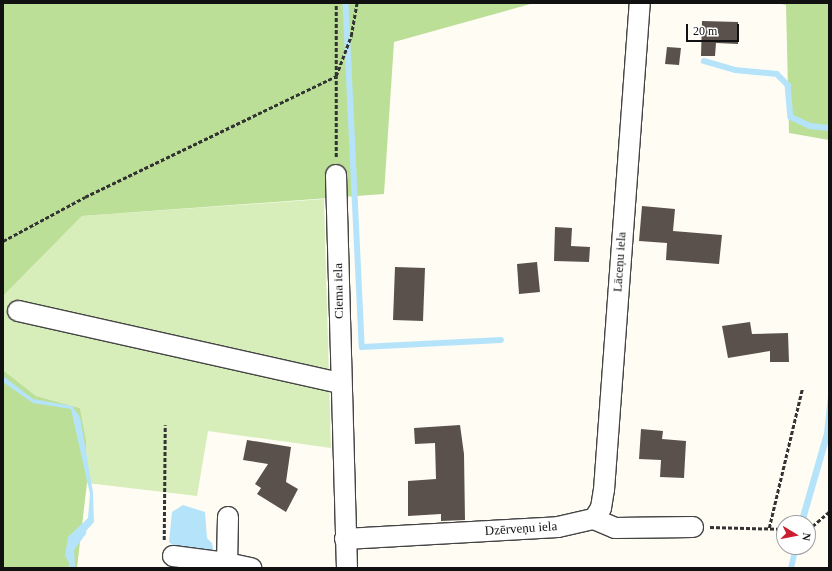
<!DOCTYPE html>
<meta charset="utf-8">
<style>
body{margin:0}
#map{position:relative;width:832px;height:571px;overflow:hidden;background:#fffcf4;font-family:"Times New Roman",serif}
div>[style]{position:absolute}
.green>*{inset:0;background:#d7edba}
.forest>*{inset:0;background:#bcdf98}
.water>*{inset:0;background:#b5e4fa}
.stream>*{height:5.5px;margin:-2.75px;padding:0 2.75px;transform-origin:2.75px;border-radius:2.75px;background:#b5e4fa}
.building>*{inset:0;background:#5a514c}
.path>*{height:2.5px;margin-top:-1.25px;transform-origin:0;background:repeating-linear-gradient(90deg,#333 0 4px,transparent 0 6px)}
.roads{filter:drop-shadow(1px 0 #444) drop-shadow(-1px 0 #444) drop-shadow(0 1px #444) drop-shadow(0 -1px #444)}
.minor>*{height:20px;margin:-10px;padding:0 10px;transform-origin:10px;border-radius:10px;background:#fff}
span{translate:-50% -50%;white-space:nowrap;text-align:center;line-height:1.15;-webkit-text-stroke:4px #fff;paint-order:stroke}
.street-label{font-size:13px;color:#111}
.frame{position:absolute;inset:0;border:4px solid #111;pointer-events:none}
.north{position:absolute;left:776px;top:515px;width:40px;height:40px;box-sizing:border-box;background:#fff;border:1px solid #a0a0a0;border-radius:50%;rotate:100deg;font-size:11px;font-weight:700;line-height:16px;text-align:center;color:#111}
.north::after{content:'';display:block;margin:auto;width:14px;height:18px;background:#cb1f30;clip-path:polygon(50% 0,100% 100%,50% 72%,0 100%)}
.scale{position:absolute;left:686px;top:24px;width:53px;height:18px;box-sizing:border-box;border:2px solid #111;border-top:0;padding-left:5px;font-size:12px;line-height:14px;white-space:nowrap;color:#111;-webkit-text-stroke:3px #fff;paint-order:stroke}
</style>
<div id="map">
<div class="green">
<div style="clip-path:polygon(324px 199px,331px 448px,208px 431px,197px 496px,87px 483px,86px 440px,80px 408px,36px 396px,3px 370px,3px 296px,82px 216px)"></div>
</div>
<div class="forest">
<div style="clip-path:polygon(3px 3px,534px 3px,394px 42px,384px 194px,82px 216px,3px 296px)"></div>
<div style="clip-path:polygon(777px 3px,829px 3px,829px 140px,789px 133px,786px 5px)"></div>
<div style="clip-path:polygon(3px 370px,36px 396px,80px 408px,86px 440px,87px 483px,77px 568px,3px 568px)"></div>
</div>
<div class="water">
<div style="clip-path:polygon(3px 376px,33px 399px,72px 406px,80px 417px,93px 492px,94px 522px,69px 550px,73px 568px,65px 556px,68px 537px,88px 518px,90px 494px,71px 409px,33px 403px,3px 382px)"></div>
<div style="clip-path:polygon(829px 387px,829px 440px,805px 523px,798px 523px,824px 433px)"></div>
<div style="clip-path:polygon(183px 505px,205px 512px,207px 538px,212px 543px,214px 553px,178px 550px,169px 542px,172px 512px)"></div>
<div style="clip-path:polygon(793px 547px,799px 547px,794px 568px,788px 568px)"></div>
</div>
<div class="stream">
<div style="left:346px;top:3px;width:344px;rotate:87.3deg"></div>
<div style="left:362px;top:347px;width:139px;rotate:-2.9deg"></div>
<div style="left:704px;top:61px;width:32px;rotate:16deg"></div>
<div style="left:735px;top:70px;width:42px;rotate:5.4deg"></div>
<div style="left:777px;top:74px;width:16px;rotate:45deg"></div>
<div style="left:788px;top:85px;width:32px;rotate:85deg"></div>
<div style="left:791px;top:117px;width:21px;rotate:25deg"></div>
<div style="left:810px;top:126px;width:19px;rotate:6deg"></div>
<div style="left:72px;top:568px;width:19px;rotate:-93deg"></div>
<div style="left:71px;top:549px;width:20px;rotate:-53deg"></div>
</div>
<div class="building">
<div style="clip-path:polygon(702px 21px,738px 22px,738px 44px,716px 43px,715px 56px,701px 56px)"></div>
<div style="clip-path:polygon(667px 47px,681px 48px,679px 65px,665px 64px)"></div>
<div style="clip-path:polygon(642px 206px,675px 209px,673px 231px,722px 235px,719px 264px,666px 260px,667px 243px,639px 241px)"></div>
<div style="clip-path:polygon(555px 227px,572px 228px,571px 246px,590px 247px,589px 262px,554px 261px)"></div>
<div style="clip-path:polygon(537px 262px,540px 292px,519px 294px,517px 264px)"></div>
<div style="clip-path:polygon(395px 267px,425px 268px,423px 321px,393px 320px)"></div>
<div style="clip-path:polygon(750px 322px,752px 334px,788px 333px,789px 362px,770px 362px,770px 351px,728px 358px,722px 326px)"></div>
<div style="clip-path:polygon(460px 425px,464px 454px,465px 520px,441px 521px,441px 514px,408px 516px,408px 481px,436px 479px,435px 443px,415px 444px,414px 428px)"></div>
<div style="clip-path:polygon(641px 429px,663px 431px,662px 439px,686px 441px,684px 478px,660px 477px,661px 460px,639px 459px)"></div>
<div style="clip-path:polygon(247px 440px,291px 447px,286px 482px,298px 489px,286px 512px,257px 494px,261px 488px,255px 484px,268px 464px,243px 460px)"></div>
</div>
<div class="path">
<div style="left:336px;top:157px;width:81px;rotate:-90deg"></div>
<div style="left:336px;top:76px;width:43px;rotate:-69.4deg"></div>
<div style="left:351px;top:36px;width:34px;rotate:-80deg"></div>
<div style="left:3px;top:241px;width:93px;rotate:-28.2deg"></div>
<div style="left:85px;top:197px;width:279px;rotate:-25.7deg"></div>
<div style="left:336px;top:76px;width:73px;rotate:-90deg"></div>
<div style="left:710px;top:527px;width:74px;rotate:1.5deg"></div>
<div style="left:769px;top:528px;width:143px;rotate:-76.6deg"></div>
<div style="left:808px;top:530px;width:28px;rotate:-41deg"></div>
<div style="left:164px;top:540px;width:115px;rotate:-89.5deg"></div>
</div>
<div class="roads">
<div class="minor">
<div style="left:336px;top:175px;width:393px;rotate:88.4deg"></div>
<div style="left:18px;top:311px;width:331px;rotate:12.6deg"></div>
<div style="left:228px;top:517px;width:46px;rotate:91.2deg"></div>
<div style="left:227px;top:563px;width:25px;rotate:12deg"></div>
<div style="left:594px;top:519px;width:13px;rotate:-58deg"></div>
<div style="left:601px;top:508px;width:18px;rotate:-81deg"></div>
<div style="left:604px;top:490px;width:488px;rotate:-85.8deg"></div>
<div style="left:345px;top:539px;width:213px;rotate:-3.2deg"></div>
<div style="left:558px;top:527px;width:37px;rotate:-13deg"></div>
<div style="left:594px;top:519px;width:23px;rotate:23deg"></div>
<div style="left:615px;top:528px;width:78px;rotate:-0.7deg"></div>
<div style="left:173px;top:556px;width:54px;rotate:7.4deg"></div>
</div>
</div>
<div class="street-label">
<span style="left:620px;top:262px;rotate:-86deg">Lāceņu iela</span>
<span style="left:339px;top:291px;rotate:-91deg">Ciema iela</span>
<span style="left:521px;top:529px;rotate:-4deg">Dzērveņu iela</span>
</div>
<div class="frame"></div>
<div class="north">N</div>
<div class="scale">20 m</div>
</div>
